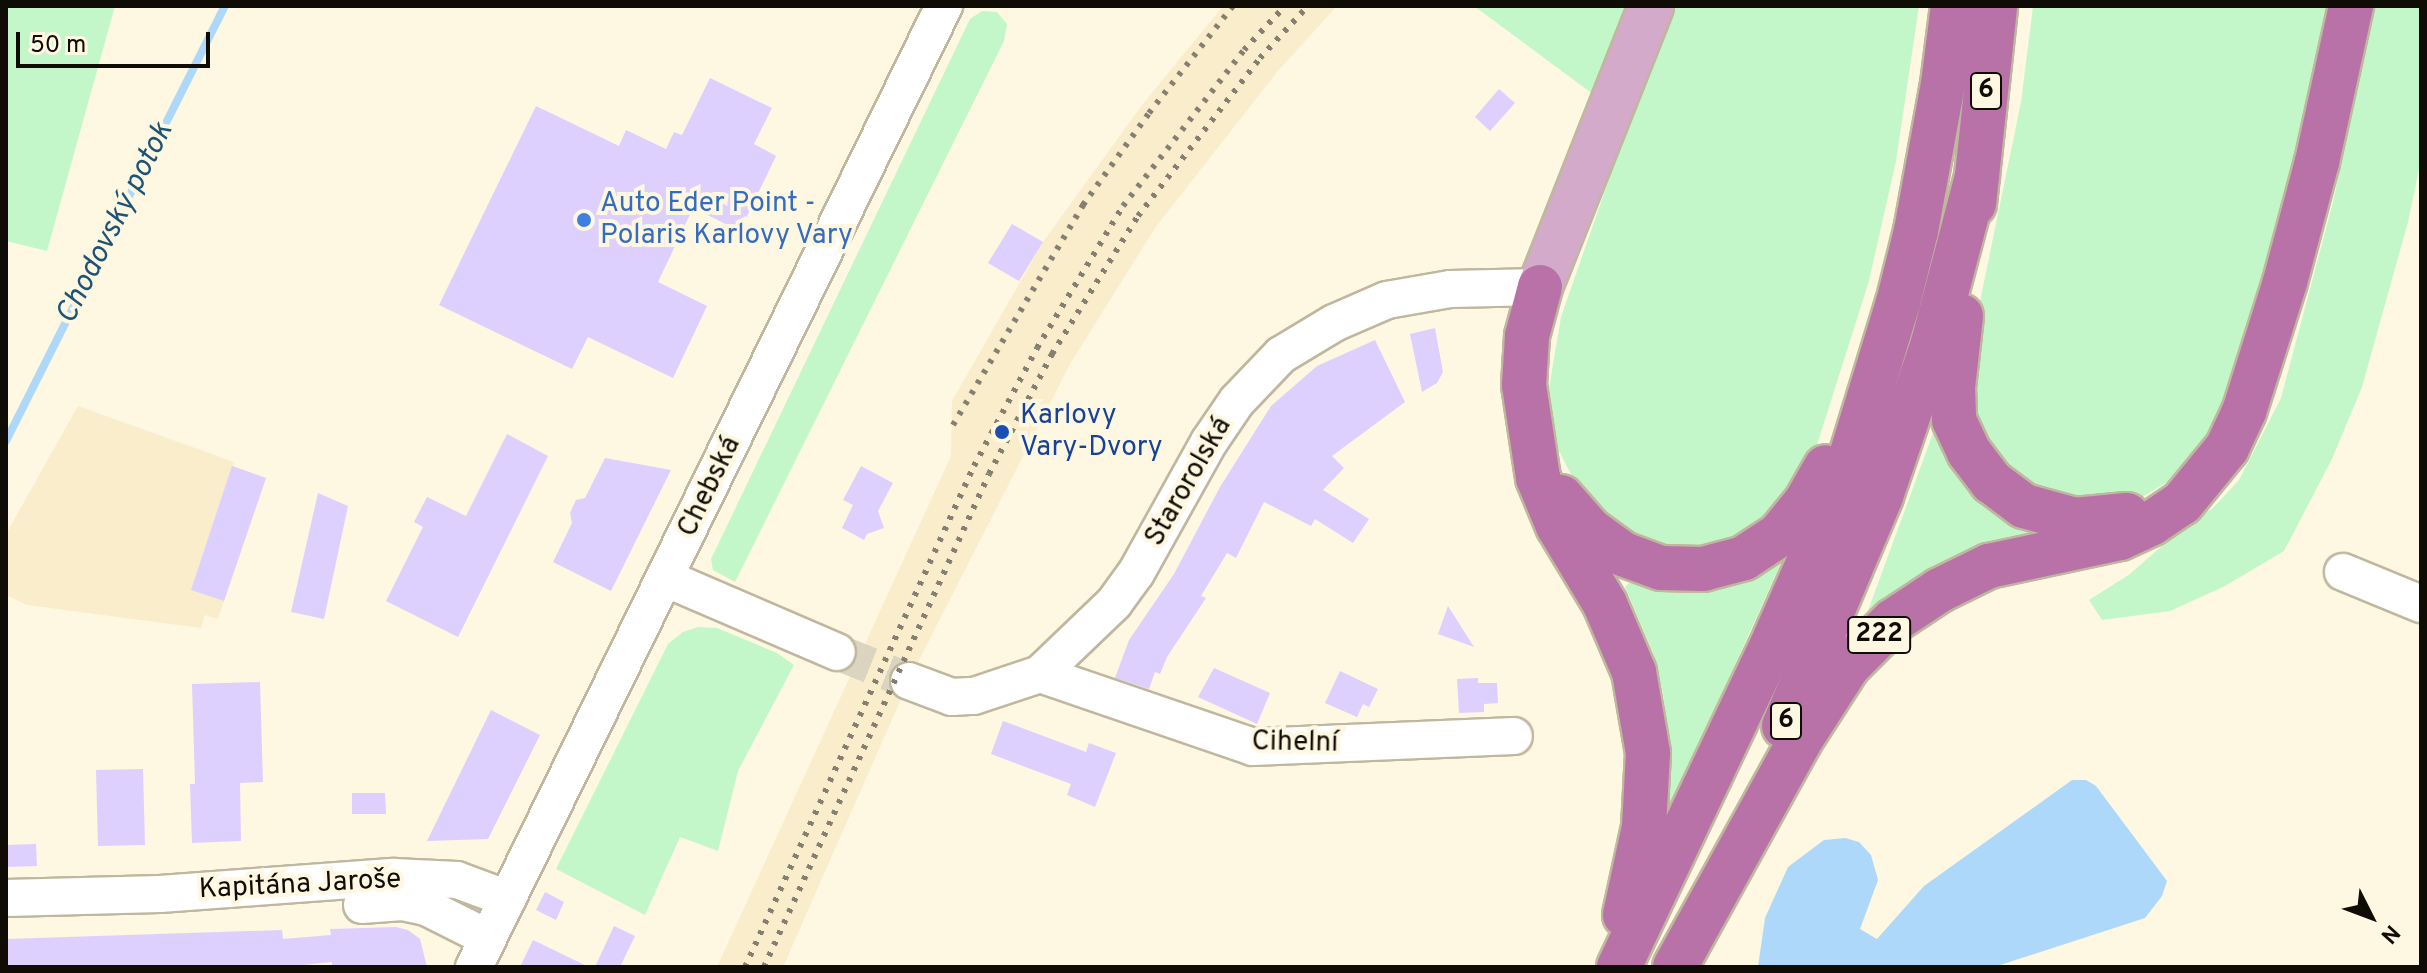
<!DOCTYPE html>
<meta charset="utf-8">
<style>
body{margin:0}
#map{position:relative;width:2427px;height:973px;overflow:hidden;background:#fef7e2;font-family:Overpass,sans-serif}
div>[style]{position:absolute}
.built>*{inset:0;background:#f9edcc}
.green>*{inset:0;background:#c3f7c9}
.water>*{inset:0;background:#aed8f9}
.stream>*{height:8px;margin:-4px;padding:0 4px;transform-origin:4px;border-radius:4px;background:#aed8f9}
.building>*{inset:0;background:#ded0fe}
.minor-tunnel>*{height:36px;margin-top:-18px;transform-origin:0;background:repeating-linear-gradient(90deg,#dad4c1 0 36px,transparent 0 54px)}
.roads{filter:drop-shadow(2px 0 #c0b79f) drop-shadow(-2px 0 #c0b79f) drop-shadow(0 2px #c0b79f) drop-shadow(0 -2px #c0b79f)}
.minor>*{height:36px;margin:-18px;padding:0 18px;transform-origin:18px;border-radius:18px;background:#fff}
.major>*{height:44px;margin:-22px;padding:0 22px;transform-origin:22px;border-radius:22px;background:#d4aaca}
.highway>*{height:44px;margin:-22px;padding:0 22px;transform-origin:22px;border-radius:22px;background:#b872a7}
.rail>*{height:6px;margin-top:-3px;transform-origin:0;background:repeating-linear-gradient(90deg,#847f71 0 4px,transparent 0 12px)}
.dots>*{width:22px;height:22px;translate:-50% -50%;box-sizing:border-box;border:4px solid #fef7e2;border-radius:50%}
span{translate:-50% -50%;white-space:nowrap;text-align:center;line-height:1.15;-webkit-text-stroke:8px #fef7e2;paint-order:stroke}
.shield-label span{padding:2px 6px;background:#fef7e2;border:2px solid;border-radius:6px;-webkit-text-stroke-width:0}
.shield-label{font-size:26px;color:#0f0c05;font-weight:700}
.shop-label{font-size:28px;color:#366cbe}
.left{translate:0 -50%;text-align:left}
.transit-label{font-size:28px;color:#164399}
.street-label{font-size:28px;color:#0f0c05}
.water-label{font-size:30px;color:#1c5377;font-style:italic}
.frame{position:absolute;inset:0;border:8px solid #0f0c05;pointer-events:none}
.north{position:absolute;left:2331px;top:877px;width:80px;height:80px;-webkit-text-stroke:6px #fef7e2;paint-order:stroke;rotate:132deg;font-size:22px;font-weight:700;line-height:32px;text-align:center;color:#0f0c05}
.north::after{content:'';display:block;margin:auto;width:28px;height:36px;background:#0f0c05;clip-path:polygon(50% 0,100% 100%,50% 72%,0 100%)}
.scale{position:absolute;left:16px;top:32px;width:194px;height:36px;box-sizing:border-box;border:4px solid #0f0c05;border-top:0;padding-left:10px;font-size:24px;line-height:28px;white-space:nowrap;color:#0f0c05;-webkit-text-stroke:6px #fef7e2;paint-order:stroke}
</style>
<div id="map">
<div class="built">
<div style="clip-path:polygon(1223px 6px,1337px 6px,1277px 72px,1155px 228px,1070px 364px,913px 672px,783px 967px,717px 967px,951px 456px,952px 401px,1043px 242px,1142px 105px)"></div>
<div style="clip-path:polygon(78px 406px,234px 462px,233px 466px,266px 478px,218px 619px,205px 615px,201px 628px,27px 605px,6px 595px,6px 534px)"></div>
</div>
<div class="green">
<div style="clip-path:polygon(6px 6px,115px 6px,47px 251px,6px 241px)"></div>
<div style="clip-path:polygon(1474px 6px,1630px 6px,1594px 95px)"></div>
<div style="clip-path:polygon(1675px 6px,1919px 6px,1896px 161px,1869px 281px,1809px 470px,1787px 503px,1744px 538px,1708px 549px,1676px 551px,1638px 541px,1584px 500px,1557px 447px,1549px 388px,1561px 317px,1632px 113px)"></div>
<div style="clip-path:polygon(2033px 6px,2333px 6px,2312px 114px,2230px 400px,2203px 448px,2172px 479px,2134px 502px,2088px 508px,2019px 488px,1973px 427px,1968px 360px,2021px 102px)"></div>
<div style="clip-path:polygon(2374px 6px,2421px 6px,2421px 160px,2408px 222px,2362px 387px,2332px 459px,2284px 551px,2225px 586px,2170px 611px,2102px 620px,2089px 600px,2130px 574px,2181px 529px,2213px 508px,2239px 480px,2281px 398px,2333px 202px)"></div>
<div style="clip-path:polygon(982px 11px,997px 12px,1007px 24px,1004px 41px,735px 582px,713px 570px,711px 559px,970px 19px)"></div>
<div style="clip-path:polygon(1936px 425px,2042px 534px,1869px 618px,1866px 616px)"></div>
<div style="clip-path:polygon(1784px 556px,1670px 809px,1666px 808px,1671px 758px,1663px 693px,1653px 653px,1625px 587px,1636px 576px)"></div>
<div style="clip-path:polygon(698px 627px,717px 628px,777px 653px,794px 665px,738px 771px,718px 851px,680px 837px,645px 915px,556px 869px,668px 644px,683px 632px)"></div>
</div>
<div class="water">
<div style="clip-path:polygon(2072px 780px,2086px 780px,2096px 786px,2167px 881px,2162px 896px,2145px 918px,1994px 967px,1758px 967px,1765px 918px,1788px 867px,1824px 840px,1845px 838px,1859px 842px,1871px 855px,1878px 880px,1860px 929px,1877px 939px,1924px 886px)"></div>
</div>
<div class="stream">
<div style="left:6px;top:441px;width:487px;rotate:-63.3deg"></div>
</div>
<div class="building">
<div style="clip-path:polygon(710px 78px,772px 108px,754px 144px,776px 156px,740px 231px,693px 208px,658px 282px,707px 306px,673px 378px,588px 337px,572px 369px,439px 305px,536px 106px,619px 146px,626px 130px,666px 149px,674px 132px,682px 135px)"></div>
<div style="clip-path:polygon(1499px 89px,1515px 103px,1490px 131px,1475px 117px)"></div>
<div style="clip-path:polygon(1012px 224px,1043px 242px,1019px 281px,988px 263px)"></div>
<div style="clip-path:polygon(1435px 328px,1443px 372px,1437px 383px,1422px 392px,1410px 334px)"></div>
<div style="clip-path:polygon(1375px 340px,1405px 402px,1332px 456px,1344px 468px,1323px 490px,1369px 519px,1353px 543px,1315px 519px,1311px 526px,1264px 502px,1236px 558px,1227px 553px,1201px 596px,1206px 598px,1167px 657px,1160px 674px,1155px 672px,1149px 689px,1115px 678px,1129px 640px,1174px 574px,1220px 487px,1271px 406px,1317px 366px)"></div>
<div style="clip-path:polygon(507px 434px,548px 456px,458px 637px,386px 601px,423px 527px,414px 522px,427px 497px,466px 516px)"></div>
<div style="clip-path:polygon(605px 458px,671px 470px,611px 591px,553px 562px,572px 523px,570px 513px,576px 500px,585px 498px)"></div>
<div style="clip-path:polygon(232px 466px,266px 478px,224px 601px,191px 590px)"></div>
<div style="clip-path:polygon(861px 466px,893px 483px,878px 511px,884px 528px,867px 534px,864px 540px,842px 528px,853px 505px,843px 500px)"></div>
<div style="clip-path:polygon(318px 493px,348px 506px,324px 619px,291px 612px)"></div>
<div style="clip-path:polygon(1448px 606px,1474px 647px,1438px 634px)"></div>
<div style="clip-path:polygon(1214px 668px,1270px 693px,1257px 724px,1198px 697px)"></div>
<div style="clip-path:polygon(1340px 671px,1378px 689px,1369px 707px,1363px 704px,1357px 717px,1325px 703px)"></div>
<div style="clip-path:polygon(1478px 678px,1478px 683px,1497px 683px,1498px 703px,1484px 704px,1484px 712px,1459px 713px,1457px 679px)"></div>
<div style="clip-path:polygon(260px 682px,263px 782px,240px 783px,241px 841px,192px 843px,190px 784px,195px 784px,192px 684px)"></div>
<div style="clip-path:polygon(491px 710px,540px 735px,488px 839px,427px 841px)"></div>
<div style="clip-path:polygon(1003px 721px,1086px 752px,1089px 743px,1116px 753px,1095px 807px,1067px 795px,1071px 784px,991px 754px)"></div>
<div style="clip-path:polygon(143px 769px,145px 845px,98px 846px,96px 770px)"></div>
<div style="clip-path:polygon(352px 793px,385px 793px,386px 814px,352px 814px)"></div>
<div style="clip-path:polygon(36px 844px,37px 866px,6px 867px,6px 845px)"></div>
<div style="clip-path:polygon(545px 892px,564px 902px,556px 920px,536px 910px)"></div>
<div style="clip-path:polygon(614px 926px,635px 936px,620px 967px,595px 967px)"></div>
<div style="clip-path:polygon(396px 927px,408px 930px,420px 939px,427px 967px,332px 967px,332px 962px,284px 967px,6px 967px,6px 939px,282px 930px,283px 939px,331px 935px,330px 929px)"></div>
<div style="clip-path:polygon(533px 940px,589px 967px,520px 967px)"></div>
</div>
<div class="minor-tunnel">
<div style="left:837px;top:652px;width:78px;rotate:21.9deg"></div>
</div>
<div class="roads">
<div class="minor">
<div style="left:2343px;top:572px;width:84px;rotate:22.3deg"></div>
<div style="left:665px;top:578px;width:187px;rotate:23.3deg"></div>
<div style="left:1040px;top:674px;width:225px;rotate:18.9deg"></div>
<div style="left:1253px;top:747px;width:261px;rotate:-2.4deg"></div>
<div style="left:909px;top:681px;width:46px;rotate:20.4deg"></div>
<div style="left:952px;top:697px;width:22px;rotate:-3deg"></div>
<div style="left:974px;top:696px;width:70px;rotate:-18.4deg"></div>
<div style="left:1040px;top:674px;width:103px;rotate:-43.8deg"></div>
<div style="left:1114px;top:603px;width:37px;rotate:-54deg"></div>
<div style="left:1136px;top:573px;width:150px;rotate:-60.9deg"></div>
<div style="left:1209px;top:442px;width:50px;rotate:-55.7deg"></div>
<div style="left:1237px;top:401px;width:64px;rotate:-46.3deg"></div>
<div style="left:1281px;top:355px;width:62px;rotate:-31.1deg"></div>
<div style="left:1334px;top:323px;width:58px;rotate:-23.5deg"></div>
<div style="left:1387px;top:300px;width:64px;rotate:-9.9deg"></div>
<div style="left:1450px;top:289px;width:90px;rotate:-1.3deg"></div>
<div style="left:6px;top:898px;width:154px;rotate:-1.5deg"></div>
<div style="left:160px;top:894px;width:235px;rotate:-4.2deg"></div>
<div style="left:394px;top:877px;width:63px;rotate:2.7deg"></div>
<div style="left:457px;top:880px;width:54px;rotate:20.4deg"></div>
<div style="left:362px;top:905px;width:40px;rotate:-4.3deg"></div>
<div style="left:402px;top:902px;width:25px;rotate:12deg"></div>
<div style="left:426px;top:907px;width:69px;rotate:26.6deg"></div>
<div style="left:474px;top:967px;width:1070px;rotate:-63.94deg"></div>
</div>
<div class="major">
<div style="left:1540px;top:287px;width:302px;rotate:-68.4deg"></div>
</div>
<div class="highway">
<div style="left:1974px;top:204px;width:199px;rotate:-83.9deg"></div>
<div style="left:1540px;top:287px;width:51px;rotate:104.9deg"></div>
<div style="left:1527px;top:336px;width:49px;rotate:93.5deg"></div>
<div style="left:1524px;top:385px;width:94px;rotate:81.4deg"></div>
<div style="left:1538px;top:478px;width:52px;rotate:67.4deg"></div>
<div style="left:1558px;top:526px;width:91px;rotate:58.9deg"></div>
<div style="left:1605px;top:604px;width:74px;rotate:66.9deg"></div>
<div style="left:1634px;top:672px;width:82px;rotate:80.2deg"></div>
<div style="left:1648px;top:753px;width:74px;rotate:93.1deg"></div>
<div style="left:1644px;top:827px;width:90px;rotate:102.2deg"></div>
<div style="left:1961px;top:316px;width:71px;rotate:96.4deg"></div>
<div style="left:1953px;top:387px;width:33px;rotate:88deg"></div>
<div style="left:1954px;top:420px;width:35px;rotate:65deg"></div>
<div style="left:1969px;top:452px;width:38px;rotate:53deg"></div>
<div style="left:1992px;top:482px;width:40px;rotate:37deg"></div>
<div style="left:2024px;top:506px;width:53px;rotate:15.4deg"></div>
<div style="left:2075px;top:520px;width:52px;rotate:-5.5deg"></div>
<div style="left:1561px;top:497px;width:44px;rotate:48.7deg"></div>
<div style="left:1590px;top:530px;width:41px;rotate:36deg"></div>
<div style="left:1623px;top:554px;width:40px;rotate:20.2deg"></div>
<div style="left:1661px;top:568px;width:42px;rotate:1.4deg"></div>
<div style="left:1703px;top:569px;width:42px;rotate:-15deg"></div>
<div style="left:1744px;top:558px;width:42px;rotate:-33.3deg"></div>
<div style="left:1779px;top:535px;width:43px;rotate:-50.7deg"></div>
<div style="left:1806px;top:502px;width:40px;rotate:-60.3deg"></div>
<div style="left:1784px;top:726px;width:250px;rotate:-67.1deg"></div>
<div style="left:1881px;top:496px;width:162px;rotate:-71.2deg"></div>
<div style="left:1933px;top:343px;width:172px;rotate:-75.2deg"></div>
<div style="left:1619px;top:967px;width:364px;rotate:-64.6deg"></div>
<div style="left:1775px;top:638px;width:163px;rotate:-66.1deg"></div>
<div style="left:1841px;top:489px;width:195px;rotate:-73deg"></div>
<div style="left:1898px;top:303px;width:74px;rotate:-76deg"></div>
<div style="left:1916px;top:231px;width:149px;rotate:-79.6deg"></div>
<div style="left:1943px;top:84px;width:79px;rotate:-82.7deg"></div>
<div style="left:1675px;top:967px;width:257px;rotate:-61.1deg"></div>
<div style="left:1799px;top:742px;width:90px;rotate:-57.2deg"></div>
<div style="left:1848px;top:666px;width:64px;rotate:-45deg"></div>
<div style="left:1893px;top:621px;width:56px;rotate:-33.4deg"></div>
<div style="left:1940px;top:590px;width:55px;rotate:-26.1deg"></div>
<div style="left:1989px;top:566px;width:134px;rotate:-12.1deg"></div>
<div style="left:2120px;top:538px;width:35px;rotate:-25deg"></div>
<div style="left:2152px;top:523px;width:36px;rotate:-34deg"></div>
<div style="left:2182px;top:503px;width:71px;rotate:-50.7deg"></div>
<div style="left:2227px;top:448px;width:40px;rotate:-65deg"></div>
<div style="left:2244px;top:412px;width:136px;rotate:-72.5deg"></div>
<div style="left:2285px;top:282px;width:124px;rotate:-75.1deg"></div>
<div style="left:2317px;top:162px;width:160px;rotate:-77.7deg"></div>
</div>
</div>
<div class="rail">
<div style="left:953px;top:425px;width:256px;rotate:-59.4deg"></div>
<div style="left:1083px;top:205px;width:113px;rotate:-54.3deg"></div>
<div style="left:1149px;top:113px;width:136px;rotate:-51.9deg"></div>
<div style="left:745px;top:967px;width:551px;rotate:-65.44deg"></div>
<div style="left:974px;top:466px;width:134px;rotate:-61.9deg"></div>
<div style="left:1037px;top:348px;width:166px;rotate:-58.8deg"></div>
<div style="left:1123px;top:206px;width:197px;rotate:-52.2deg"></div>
<div style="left:1244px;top:50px;width:60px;rotate:-47deg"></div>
<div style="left:764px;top:967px;width:542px;rotate:-65.47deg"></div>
<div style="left:989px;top:474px;width:136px;rotate:-62.3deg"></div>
<div style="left:1052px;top:354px;width:163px;rotate:-58.1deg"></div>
<div style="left:1138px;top:216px;width:200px;rotate:-52.3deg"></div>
<div style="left:1260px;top:58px;width:71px;rotate:-47.3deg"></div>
</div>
<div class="dots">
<div style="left:584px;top:220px;background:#3f7fe0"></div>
<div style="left:1002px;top:432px;background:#1a4fb4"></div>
</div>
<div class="shield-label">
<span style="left:1986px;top:91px">6</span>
<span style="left:1879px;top:635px">222</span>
<span style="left:1786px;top:721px">6</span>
</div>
<div class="shop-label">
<span class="left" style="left:600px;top:220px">Auto Eder Point -<br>Polaris Karlovy Vary</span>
</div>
<div class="transit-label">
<span class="left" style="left:1020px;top:432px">Karlovy<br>Vary-Dvory</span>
</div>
<div class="street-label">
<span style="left:1189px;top:482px;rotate:-60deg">Starorolská</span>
<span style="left:710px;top:487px;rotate:-64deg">Chebská</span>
<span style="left:1295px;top:743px;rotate:1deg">Cihelní</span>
<span style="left:300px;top:885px;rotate:-3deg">Kapitána Jaroše</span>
</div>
<div class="water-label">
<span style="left:116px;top:224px;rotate:-63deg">Chodovský potok</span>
</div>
<div class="frame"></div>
<div class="north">N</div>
<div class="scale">50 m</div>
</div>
